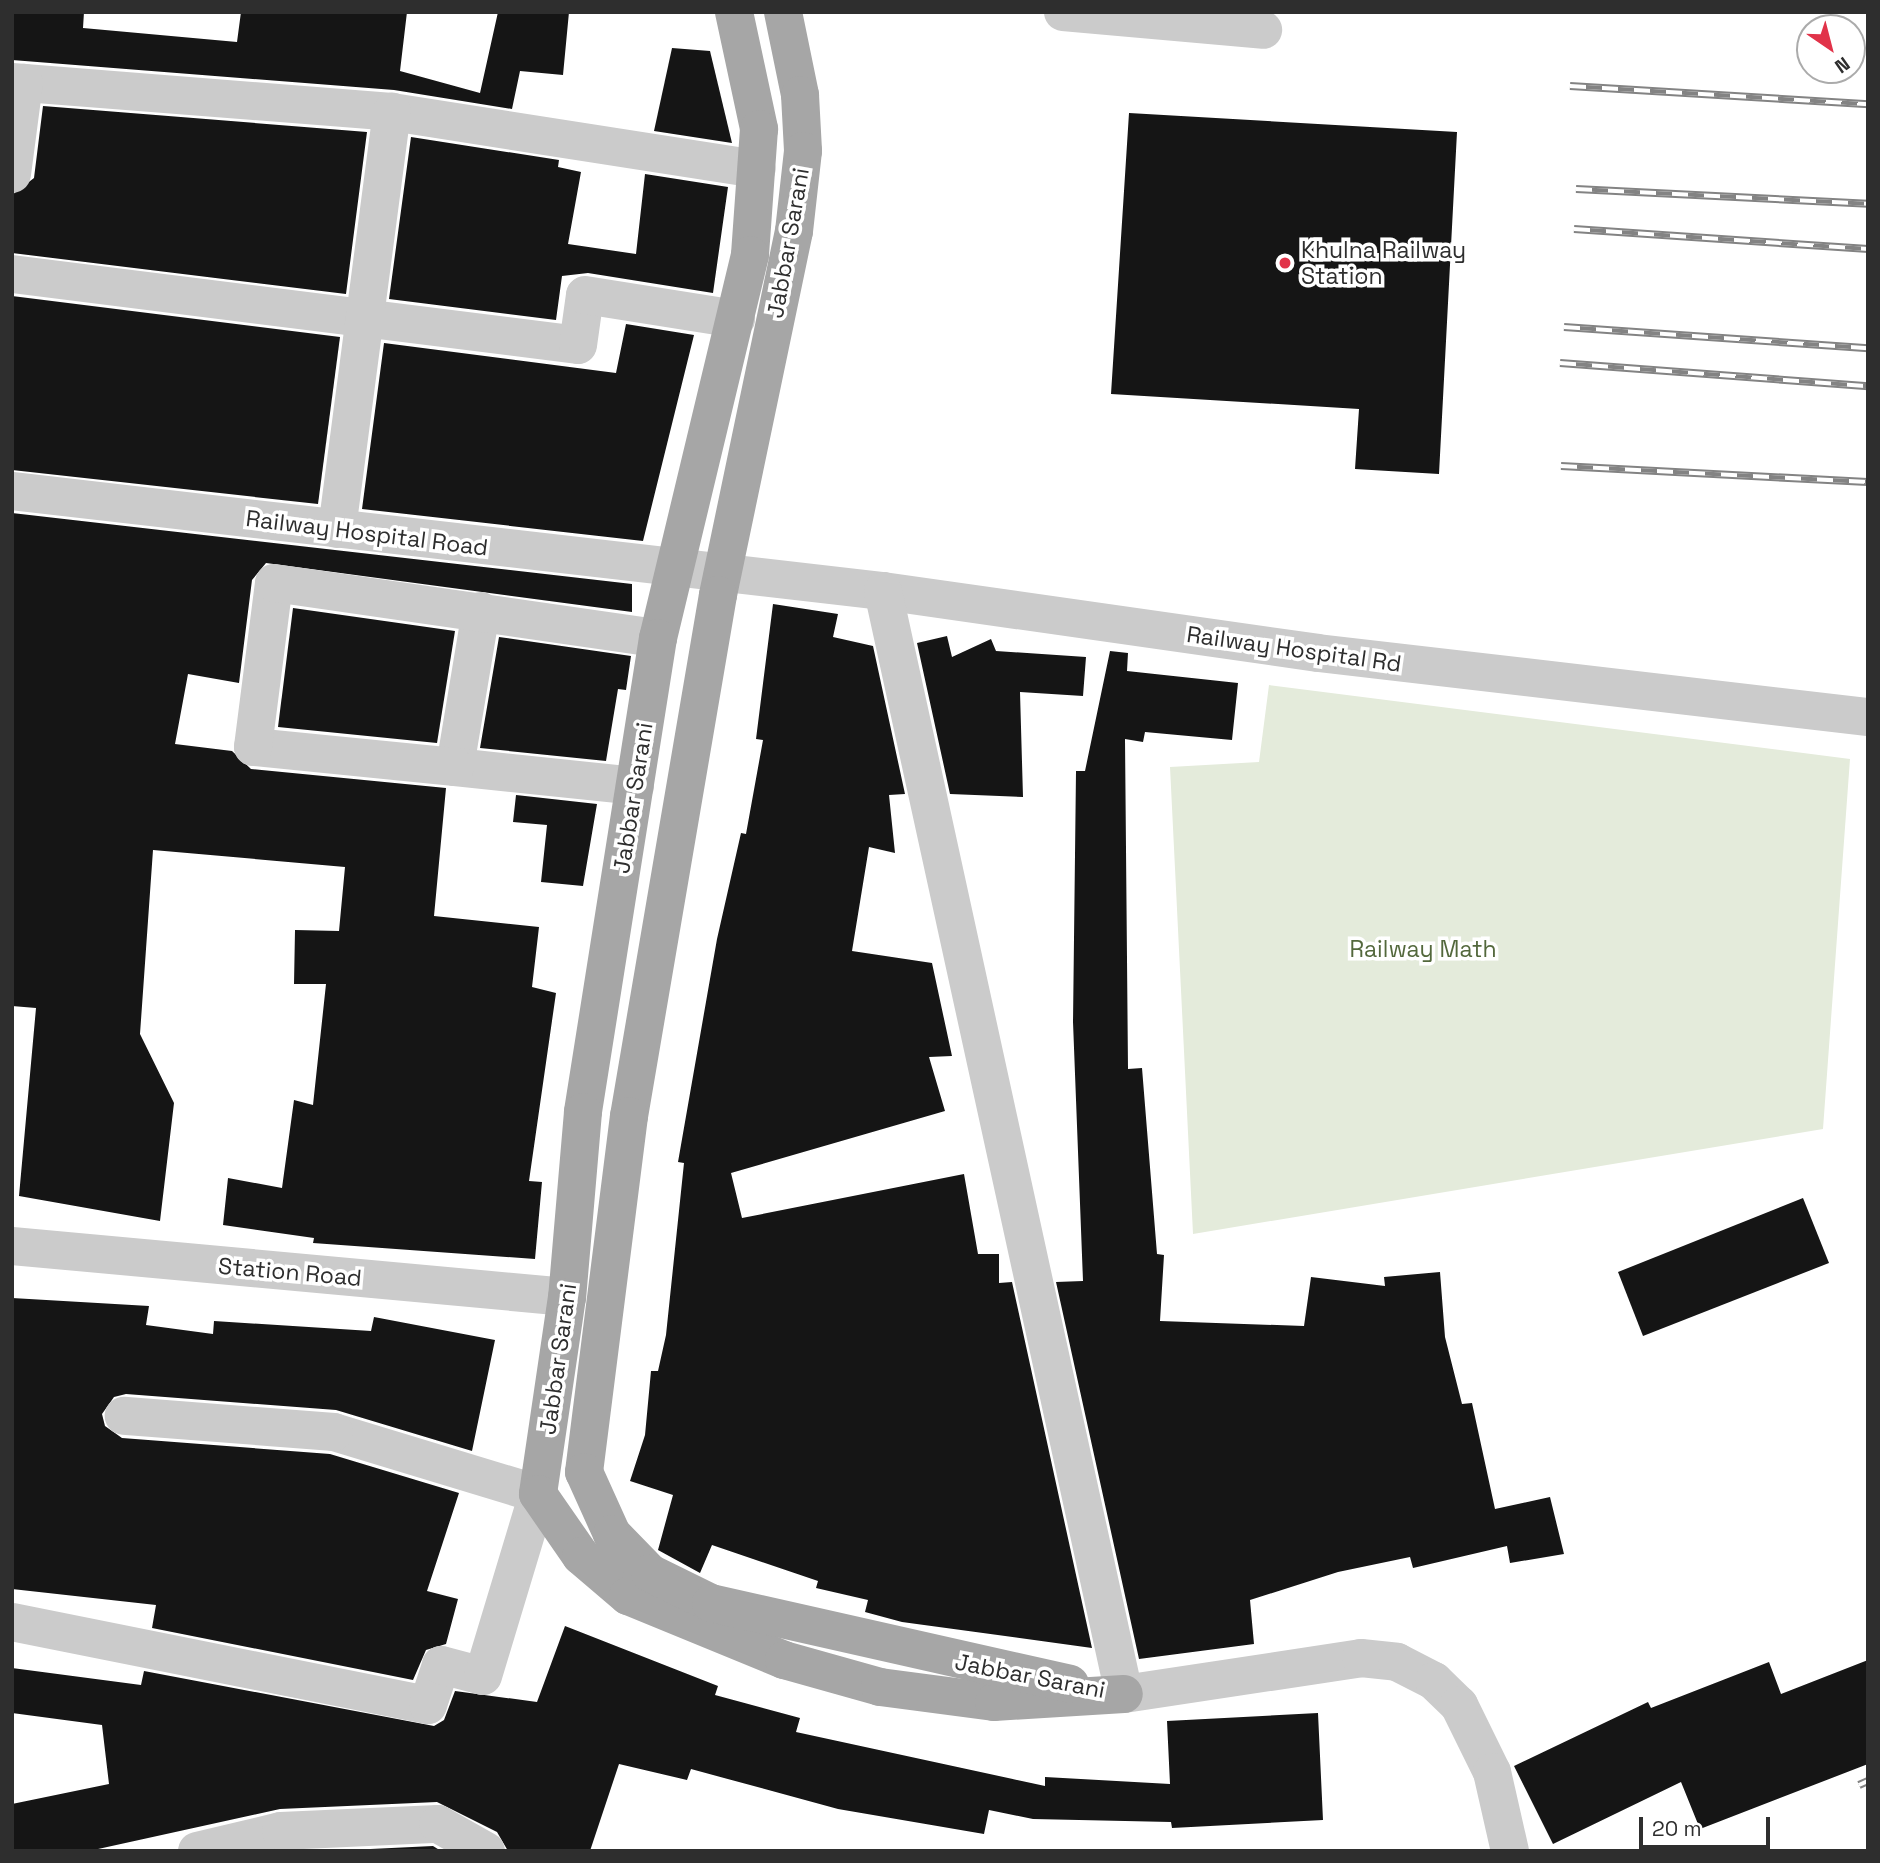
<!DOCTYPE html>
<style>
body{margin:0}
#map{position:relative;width:1880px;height:1863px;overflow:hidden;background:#fff;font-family:"Space Grotesk",sans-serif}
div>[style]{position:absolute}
.green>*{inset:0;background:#e4ebdb}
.building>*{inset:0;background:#151515}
.minor>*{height:38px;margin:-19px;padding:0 19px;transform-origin:19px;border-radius:19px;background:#cbcbcb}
.major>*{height:38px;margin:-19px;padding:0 19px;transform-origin:19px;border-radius:19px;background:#a6a6a6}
.rail>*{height:8px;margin-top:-4px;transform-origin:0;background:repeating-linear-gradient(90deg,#fff 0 16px,#838383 0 32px);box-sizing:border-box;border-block:2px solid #838383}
.dots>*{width:19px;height:19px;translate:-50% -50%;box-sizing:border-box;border:4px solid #fff;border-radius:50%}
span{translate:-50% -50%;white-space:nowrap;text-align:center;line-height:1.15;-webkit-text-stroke:7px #fff;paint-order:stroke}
.street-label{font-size:23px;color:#2e2e2e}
.poi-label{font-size:23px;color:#2e2e2e}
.left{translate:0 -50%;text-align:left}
.park-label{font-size:23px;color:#53683c}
.frame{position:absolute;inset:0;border:14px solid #2e2e2e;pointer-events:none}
.north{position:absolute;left:1796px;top:14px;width:70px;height:70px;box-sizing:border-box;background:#fff;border:2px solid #ababab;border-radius:50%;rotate:145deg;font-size:19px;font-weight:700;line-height:28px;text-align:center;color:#2e2e2e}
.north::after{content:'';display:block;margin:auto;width:24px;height:32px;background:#e13349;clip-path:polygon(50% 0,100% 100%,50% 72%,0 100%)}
.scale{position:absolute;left:1639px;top:1817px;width:131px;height:32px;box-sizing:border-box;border:4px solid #2e2e2e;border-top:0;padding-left:9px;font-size:21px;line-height:24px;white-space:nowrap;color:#2e2e2e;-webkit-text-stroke:5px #fff;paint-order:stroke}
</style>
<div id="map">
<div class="green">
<div style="clip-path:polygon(1269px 685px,1850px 759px,1823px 1129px,1193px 1234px,1170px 767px,1259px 762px)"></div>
</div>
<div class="building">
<div style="clip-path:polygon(12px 12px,84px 12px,83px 28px,237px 42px,241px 12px,407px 12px,400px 71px,480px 93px,498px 12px,569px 12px,563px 75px,520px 71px,512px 109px,394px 90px,12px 60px)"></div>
<div style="clip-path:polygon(672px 48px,710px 51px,732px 143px,654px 131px)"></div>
<div style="clip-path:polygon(43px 106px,367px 132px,346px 294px,12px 253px,12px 195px,34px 178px)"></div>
<div style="clip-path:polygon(1129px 113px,1457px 132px,1439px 474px,1355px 469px,1359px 409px,1111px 394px)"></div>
<div style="clip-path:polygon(411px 137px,559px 160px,558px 167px,581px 172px,568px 244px,636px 254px,645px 174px,728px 187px,713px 293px,588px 273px,562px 276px,556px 320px,389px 299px)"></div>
<div style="clip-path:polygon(12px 296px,340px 337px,318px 504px,12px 470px)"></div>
<div style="clip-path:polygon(626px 324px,694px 335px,643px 541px,362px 509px,384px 343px,616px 373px)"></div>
<div style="clip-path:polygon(12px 513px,632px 584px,632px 612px,266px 563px,252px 580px,239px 683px,188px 674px,175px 744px,232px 751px,251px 769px,446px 788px,434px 916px,539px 927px,532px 987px,556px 993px,529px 1181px,542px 1182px,535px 1259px,313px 1243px,314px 1238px,223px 1225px,228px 1178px,282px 1188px,294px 1100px,313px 1105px,326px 984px,294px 984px,295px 930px,339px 931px,345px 867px,153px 850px,140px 1034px,174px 1103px,160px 1221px,19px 1196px,36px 1008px,12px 1006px)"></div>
<div style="clip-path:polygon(773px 604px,838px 614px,833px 637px,873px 646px,905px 794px,889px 795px,895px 853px,869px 847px,852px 951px,932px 963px,952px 1056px,929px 1057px,945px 1111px,731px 1173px,742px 1218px,964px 1174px,978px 1254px,999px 1254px,999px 1283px,1012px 1282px,1092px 1648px,902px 1622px,865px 1612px,868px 1600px,816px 1588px,818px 1581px,712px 1545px,700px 1573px,658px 1550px,673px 1495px,630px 1481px,645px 1435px,651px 1371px,658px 1371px,666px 1335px,684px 1163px,678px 1162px,717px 939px,741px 833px,746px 834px,763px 740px,756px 739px)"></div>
<div style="clip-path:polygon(293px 608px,455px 631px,437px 743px,278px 727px)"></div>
<div style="clip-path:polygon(947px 636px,952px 657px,991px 639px,996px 651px,1086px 657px,1083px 696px,1020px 692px,1023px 797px,950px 794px,917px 643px)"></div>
<div style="clip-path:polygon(499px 637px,631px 656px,626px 690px,618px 689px,606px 761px,480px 748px)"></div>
<div style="clip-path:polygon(1110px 651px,1128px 653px,1127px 671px,1238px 683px,1232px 740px,1145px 732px,1143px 742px,1125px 739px,1128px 1069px,1142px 1068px,1157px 1254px,1164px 1255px,1160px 1321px,1304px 1326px,1311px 1277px,1385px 1286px,1384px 1277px,1440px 1272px,1445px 1337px,1462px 1404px,1472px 1403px,1495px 1509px,1550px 1497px,1564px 1554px,1510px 1563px,1507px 1546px,1413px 1568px,1410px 1557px,1338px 1572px,1250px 1600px,1254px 1644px,1139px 1659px,1056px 1282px,1083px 1281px,1073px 1022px,1076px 771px,1085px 771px)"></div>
<div style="clip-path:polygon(516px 795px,597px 804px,583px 886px,541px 882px,547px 825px,513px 822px)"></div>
<div style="clip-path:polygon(1803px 1198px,1829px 1263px,1643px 1336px,1618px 1272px)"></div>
<div style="clip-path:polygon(12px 1298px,149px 1306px,146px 1325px,213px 1334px,214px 1321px,371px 1331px,374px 1317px,495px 1340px,472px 1451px,336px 1410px,126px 1394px,114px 1397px,102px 1414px,105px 1426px,122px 1438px,330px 1454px,459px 1493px,427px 1591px,458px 1599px,446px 1644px,426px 1650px,413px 1680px,152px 1628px,156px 1605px,12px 1589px)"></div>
<div style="clip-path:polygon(565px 1626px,718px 1686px,715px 1695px,800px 1718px,796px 1732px,1045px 1786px,1045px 1777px,1170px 1784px,1167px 1721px,1318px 1713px,1323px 1820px,1172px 1828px,1171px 1822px,1033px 1819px,989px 1810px,984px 1834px,838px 1809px,691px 1769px,687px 1780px,619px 1764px,590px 1851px,508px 1851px,497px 1832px,437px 1802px,280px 1809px,89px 1851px,12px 1851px,12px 1804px,109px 1784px,102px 1725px,12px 1713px,12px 1668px,141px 1685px,144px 1671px,434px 1726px,444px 1720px,455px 1691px,537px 1702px)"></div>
<div style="clip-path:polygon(1868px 1660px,1868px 1764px,1700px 1829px,1681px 1782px,1553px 1844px,1514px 1766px,1648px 1702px,1651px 1708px,1769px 1662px,1781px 1694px)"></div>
<div style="clip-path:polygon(433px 1846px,441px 1851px,329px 1851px)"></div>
</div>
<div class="minor">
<div style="left:1063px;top:12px;width:201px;rotate:5.1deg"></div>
<div style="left:12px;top:82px;width:381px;rotate:4.5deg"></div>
<div style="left:392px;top:112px;width:369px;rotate:8.9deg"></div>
<div style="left:12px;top:174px;width:92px;rotate:-82.5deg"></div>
<div style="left:12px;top:274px;width:570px;rotate:7.15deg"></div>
<div style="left:578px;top:345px;width:50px;rotate:-82deg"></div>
<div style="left:585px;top:295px;width:153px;rotate:9deg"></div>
<div style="left:12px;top:491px;width:877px;rotate:6.55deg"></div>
<div style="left:883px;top:591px;width:439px;rotate:8.1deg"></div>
<div style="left:1318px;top:653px;width:554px;rotate:6.64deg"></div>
<div style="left:337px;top:529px;width:421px;rotate:-82.5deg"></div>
<div style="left:883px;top:591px;width:1129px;rotate:77.67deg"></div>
<div style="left:1124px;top:1694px;width:240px;rotate:-8.6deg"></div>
<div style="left:1361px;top:1658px;width:36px;rotate:6deg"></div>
<div style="left:1397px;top:1662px;width:42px;rotate:27.2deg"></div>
<div style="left:1434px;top:1681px;width:35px;rotate:44deg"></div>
<div style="left:1459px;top:1705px;width:75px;rotate:63.8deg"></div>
<div style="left:1492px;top:1772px;width:81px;rotate:77.2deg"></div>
<div style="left:481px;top:611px;width:158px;rotate:99.5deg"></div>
<div style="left:455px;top:767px;width:181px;rotate:6deg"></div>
<div style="left:455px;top:767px;width:203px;rotate:-174.3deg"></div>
<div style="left:253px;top:747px;width:165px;rotate:-82.7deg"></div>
<div style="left:274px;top:583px;width:388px;rotate:8.2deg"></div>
<div style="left:12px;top:1246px;width:557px;rotate:5.25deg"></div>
<div style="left:12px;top:1622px;width:424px;rotate:11.3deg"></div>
<div style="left:428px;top:1705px;width:42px;rotate:-72deg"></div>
<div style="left:441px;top:1665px;width:43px;rotate:14.7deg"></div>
<div style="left:483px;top:1676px;width:190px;rotate:-73.2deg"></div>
<div style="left:538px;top:1494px;width:213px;rotate:-163.1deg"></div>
<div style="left:334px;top:1432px;width:211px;rotate:-175.6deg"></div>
<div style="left:197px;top:1851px;width:86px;rotate:-13.4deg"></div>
<div style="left:281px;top:1831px;width:157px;rotate:-2.6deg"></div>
<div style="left:438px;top:1824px;width:55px;rotate:29.4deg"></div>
</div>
<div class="major">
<div style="left:734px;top:12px;width:120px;rotate:77.9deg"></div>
<div style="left:759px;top:129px;width:126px;rotate:94.1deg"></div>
<div style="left:750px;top:255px;width:394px;rotate:103.5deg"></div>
<div style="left:658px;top:638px;width:480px;rotate:99deg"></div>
<div style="left:583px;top:1112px;width:186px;rotate:94.9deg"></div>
<div style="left:567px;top:1297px;width:199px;rotate:98.4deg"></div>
<div style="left:538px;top:1494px;width:75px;rotate:55.3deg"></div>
<div style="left:581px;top:1556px;width:62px;rotate:40.4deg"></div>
<div style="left:628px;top:1596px;width:169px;rotate:22.3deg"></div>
<div style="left:784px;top:1660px;width:100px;rotate:15.7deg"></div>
<div style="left:880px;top:1687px;width:115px;rotate:7.5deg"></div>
<div style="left:994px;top:1702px;width:130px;rotate:-3.5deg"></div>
<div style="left:783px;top:12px;width:85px;rotate:78.4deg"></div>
<div style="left:800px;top:95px;width:56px;rotate:86.9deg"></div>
<div style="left:803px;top:151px;width:81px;rotate:96.4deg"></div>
<div style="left:794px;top:231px;width:372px;rotate:101.8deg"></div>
<div style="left:718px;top:595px;width:529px;rotate:99.69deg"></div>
<div style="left:629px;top:1116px;width:359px;rotate:97.2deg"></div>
<div style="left:584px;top:1472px;width:68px;rotate:65.7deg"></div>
<div style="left:612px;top:1534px;width:54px;rotate:45.7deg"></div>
<div style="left:650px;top:1573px;width:68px;rotate:26.2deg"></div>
<div style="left:711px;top:1603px;width:368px;rotate:12.7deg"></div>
</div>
<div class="rail">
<div style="left:1570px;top:86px;width:299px;rotate:3.5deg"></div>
<div style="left:1576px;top:189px;width:292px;rotate:2.9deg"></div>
<div style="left:1574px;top:229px;width:295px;rotate:3.9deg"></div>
<div style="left:1564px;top:327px;width:305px;rotate:4deg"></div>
<div style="left:1560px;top:363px;width:309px;rotate:4.3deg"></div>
<div style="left:1561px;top:466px;width:307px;rotate:3deg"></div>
<div style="left:1859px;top:1785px;width:10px;rotate:-24deg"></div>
</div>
<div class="dots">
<div style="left:1285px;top:263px;background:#e13349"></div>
</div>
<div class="street-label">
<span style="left:788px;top:243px;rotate:-80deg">Jabbar Sarani</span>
<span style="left:367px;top:533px;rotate:7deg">Railway Hospital Road</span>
<span style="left:1294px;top:649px;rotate:8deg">Railway Hospital Rd</span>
<span style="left:633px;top:798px;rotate:-81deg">Jabbar Sarani</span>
<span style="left:290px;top:1272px;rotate:5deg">Station Road</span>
<span style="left:558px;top:1359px;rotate:-82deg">Jabbar Sarani</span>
<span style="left:1030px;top:1676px;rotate:11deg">Jabbar Sarani</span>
</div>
<div class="poi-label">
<span class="left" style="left:1301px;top:263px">Khulna Railway<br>Station</span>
</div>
<div class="park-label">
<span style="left:1423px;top:949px">Railway Math</span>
</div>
<div class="frame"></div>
<div class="north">N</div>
<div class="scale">20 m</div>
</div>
